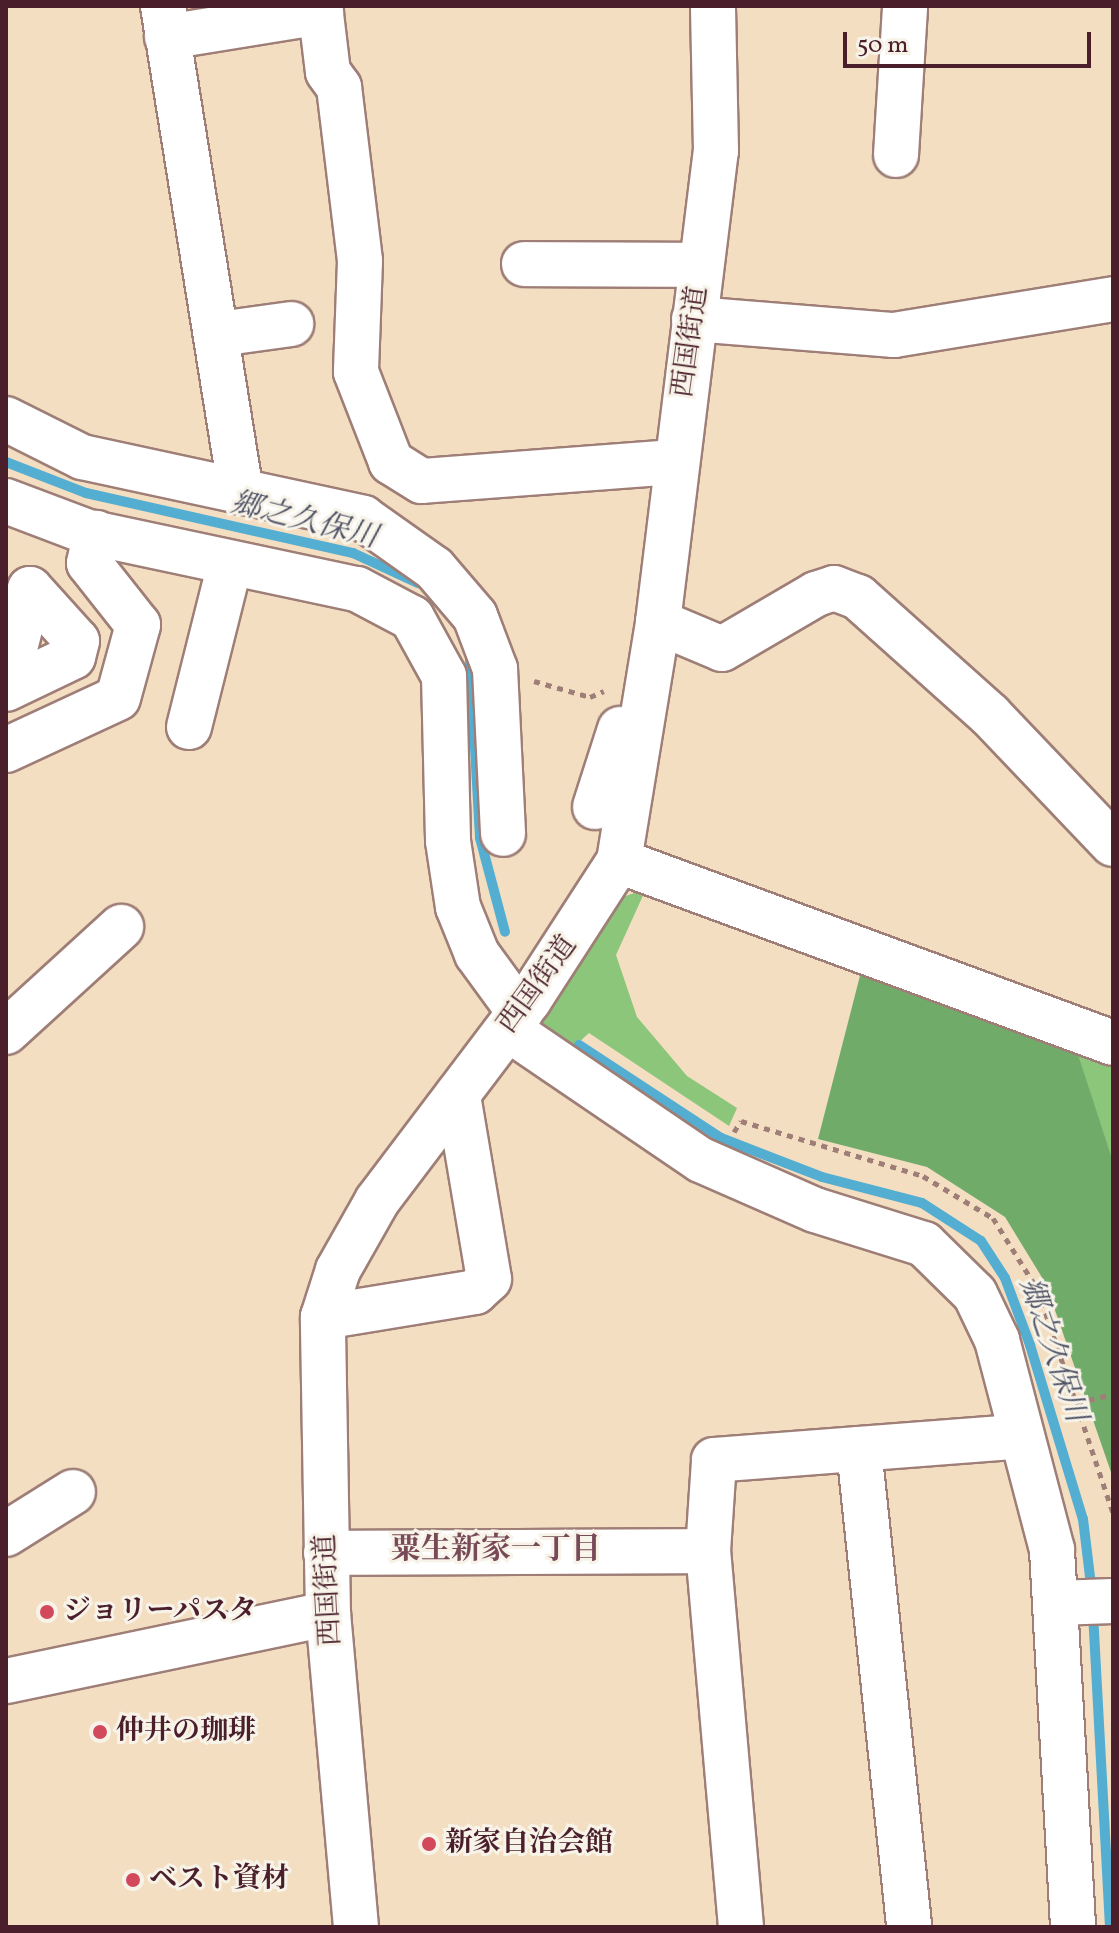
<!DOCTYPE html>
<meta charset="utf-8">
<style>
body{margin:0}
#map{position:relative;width:1119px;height:1933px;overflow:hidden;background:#f3dec2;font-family:Vollkorn,"Noto Serif JP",serif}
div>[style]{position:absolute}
.green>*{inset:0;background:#8cc67a}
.forest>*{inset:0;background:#71ab6a}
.stream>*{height:10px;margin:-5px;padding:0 5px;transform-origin:5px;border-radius:5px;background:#53aed1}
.path>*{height:5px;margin-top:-2.5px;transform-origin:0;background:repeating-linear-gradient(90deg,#9e7e76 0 6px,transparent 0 12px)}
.roads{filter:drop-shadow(2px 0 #9e7e76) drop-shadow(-2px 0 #9e7e76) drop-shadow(0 2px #9e7e76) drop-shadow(0 -2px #9e7e76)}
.minor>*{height:44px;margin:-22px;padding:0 22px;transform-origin:22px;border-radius:22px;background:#fff}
.dots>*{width:22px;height:22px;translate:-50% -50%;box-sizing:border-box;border:4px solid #f7f3e8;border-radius:50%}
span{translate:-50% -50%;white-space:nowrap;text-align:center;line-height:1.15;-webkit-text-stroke:6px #f7f3e8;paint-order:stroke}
.street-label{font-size:28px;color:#4a1f2b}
.poi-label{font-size:28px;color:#4a1f2b;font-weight:700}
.left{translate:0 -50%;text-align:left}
.water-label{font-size:30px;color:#4d5165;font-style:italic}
.neighbourhood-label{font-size:30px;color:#784a58;font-weight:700}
.frame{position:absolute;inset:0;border:8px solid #4a1f2b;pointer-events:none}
.scale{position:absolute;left:843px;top:32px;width:248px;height:36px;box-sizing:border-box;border:4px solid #4a1f2b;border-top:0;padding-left:10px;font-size:24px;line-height:28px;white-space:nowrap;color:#4a1f2b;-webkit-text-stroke:6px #f7f3e8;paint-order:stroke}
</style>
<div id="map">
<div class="green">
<div style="clip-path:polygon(646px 889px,616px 955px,637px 1017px,687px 1076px,737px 1108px,729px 1126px,589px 1033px,564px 1056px,545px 1044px,537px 1019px,617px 899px)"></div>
<div style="clip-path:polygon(1076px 1048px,1113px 1063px,1113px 1162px,1112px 1163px)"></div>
</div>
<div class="forest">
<div style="clip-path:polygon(862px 968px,1076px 1048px,1113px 1162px,1113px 1478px,1046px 1284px,1005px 1217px,927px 1167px,818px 1139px)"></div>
</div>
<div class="stream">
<div style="left:6px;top:462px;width:86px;rotate:21.2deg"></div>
<div style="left:86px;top:493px;width:274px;rotate:12.7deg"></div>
<div style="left:353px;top:553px;width:72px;rotate:24.8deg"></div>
<div style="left:470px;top:658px;width:180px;rotate:86.8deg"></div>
<div style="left:480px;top:838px;width:97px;rotate:75.1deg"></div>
<div style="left:579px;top:1045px;width:170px;rotate:33.2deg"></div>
<div style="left:721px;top:1138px;width:108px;rotate:21.1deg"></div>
<div style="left:822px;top:1177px;width:103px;rotate:14.6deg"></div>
<div style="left:922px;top:1203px;width:70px;rotate:32.8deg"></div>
<div style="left:981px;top:1241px;width:44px;rotate:57deg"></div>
<div style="left:1005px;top:1278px;width:72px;rotate:69.5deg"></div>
<div style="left:1030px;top:1345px;width:182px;rotate:73.1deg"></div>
<div style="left:1083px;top:1519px;width:75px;rotate:83.1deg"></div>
<div style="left:1093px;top:1613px;width:314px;rotate:86.9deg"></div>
</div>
<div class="path">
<div style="left:534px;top:681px;width:58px;rotate:15.9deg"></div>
<div style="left:590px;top:697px;width:15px;rotate:-23deg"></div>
<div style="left:734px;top:1132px;width:13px;rotate:-58deg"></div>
<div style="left:741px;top:1121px;width:190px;rotate:16.8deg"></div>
<div style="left:923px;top:1176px;width:82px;rotate:31deg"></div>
<div style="left:993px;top:1218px;width:85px;rotate:58deg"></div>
<div style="left:1038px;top:1290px;width:235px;rotate:71.4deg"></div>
<div style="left:1077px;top:1403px;width:37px;rotate:-14deg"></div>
</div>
<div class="roads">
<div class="minor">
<div style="left:163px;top:6px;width:492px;rotate:80.9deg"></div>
<div style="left:320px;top:6px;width:66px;rotate:83.1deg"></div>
<div style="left:328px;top:72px;width:19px;rotate:54deg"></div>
<div style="left:339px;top:87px;width:175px;rotate:83.1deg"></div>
<div style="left:360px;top:261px;width:111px;rotate:92.1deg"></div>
<div style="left:356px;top:372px;width:97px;rotate:68.7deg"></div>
<div style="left:391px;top:462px;width:36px;rotate:32deg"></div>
<div style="left:422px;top:481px;width:254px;rotate:-4.3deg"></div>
<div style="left:167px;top:37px;width:156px;rotate:-9.2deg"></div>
<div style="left:896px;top:155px;width:149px;rotate:-86.5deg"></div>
<div style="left:524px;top:264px;width:177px;rotate:0.3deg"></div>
<div style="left:694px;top:319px;width:201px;rotate:4.6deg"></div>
<div style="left:894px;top:335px;width:222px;rotate:-9.3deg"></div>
<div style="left:219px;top:334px;width:73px;rotate:-7.9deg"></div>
<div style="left:6px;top:419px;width:85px;rotate:26.6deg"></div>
<div style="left:82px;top:457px;width:288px;rotate:12.2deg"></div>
<div style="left:363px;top:518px;width:87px;rotate:35.2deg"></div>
<div style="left:434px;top:568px;width:63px;rotate:49.5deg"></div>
<div style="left:475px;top:616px;width:57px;rotate:69.3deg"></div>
<div style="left:495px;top:669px;width:165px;rotate:87.2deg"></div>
<div style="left:6px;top:501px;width:88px;rotate:20.7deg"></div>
<div style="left:88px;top:532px;width:275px;rotate:12deg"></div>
<div style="left:357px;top:589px;width:62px;rotate:27.8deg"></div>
<div style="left:412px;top:618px;width:66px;rotate:61.1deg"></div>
<div style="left:444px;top:676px;width:165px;rotate:88.6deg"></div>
<div style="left:448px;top:841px;width:67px;rotate:81.4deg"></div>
<div style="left:458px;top:907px;width:51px;rotate:68deg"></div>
<div style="left:477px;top:954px;width:73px;rotate:53.9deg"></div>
<div style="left:658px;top:622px;width:69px;rotate:22.9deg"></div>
<div style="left:722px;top:649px;width:109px;rotate:-30.3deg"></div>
<div style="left:816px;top:594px;width:19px;rotate:-18deg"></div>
<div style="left:834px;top:588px;width:26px;rotate:21deg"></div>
<div style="left:858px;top:597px;width:177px;rotate:41.8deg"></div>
<div style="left:990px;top:715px;width:178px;rotate:46.4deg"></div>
<div style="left:6px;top:685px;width:99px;rotate:-76deg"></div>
<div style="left:30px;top:589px;width:70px;rotate:47.9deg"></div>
<div style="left:77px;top:641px;width:16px;rotate:104deg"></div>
<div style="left:73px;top:657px;width:74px;rotate:154.5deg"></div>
<div style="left:189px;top:727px;width:168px;rotate:-75.9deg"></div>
<div style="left:6px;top:750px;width:123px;rotate:-24.9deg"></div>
<div style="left:118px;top:698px;width:76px;rotate:-74.7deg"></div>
<div style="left:138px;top:625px;width:79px;rotate:-128.3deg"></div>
<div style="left:89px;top:563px;width:31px;rotate:-77deg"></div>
<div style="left:595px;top:807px;width:82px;rotate:-72.2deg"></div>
<div style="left:619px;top:861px;width:526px;rotate:20.22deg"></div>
<div style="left:508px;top:1029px;width:233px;rotate:34.2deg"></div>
<div style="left:701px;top:1160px;width:124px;rotate:23.7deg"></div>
<div style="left:815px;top:1210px;width:114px;rotate:17.3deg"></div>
<div style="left:924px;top:1244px;width:71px;rotate:44.4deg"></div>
<div style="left:975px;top:1294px;width:51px;rotate:64.4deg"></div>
<div style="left:997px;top:1340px;width:217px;rotate:75.3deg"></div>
<div style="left:1052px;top:1550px;width:378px;rotate:86.8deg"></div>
<div style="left:6px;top:1032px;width:156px;rotate:-42.4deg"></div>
<div style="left:323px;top:1317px;width:154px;rotate:-9.3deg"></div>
<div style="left:475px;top:1292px;width:19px;rotate:-43deg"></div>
<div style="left:489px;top:1279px;width:187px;rotate:-99.6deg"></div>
<div style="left:859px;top:1449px;width:481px;rotate:84deg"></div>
<div style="left:6px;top:1534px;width:79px;rotate:-32.1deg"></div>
<div style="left:326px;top:1553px;width:382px;rotate:-0.3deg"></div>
<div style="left:1056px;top:1603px;width:57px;rotate:-2deg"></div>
<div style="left:6px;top:1681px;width:329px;rotate:-11.8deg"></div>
<div style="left:356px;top:1927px;width:314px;rotate:-95.1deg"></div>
<div style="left:328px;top:1614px;width:297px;rotate:-91deg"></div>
<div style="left:323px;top:1317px;width:49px;rotate:-72.3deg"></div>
<div style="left:338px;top:1270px;width:79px;rotate:-60.5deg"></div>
<div style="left:377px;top:1201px;width:252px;rotate:-52.9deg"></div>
<div style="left:529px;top:1000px;width:166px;rotate:-57.1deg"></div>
<div style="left:619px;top:861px;width:242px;rotate:-80.7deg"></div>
<div style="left:658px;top:622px;width:475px;rotate:-83deg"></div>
<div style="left:716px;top:151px;width:145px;rotate:-91.2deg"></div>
<div style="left:741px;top:1927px;width:377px;rotate:-95deg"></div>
<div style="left:708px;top:1551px;width:91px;rotate:-86.2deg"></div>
<div style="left:714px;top:1460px;width:303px;rotate:-4.4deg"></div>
</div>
</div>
<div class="dots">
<div style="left:47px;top:1612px;background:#d1495b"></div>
<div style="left:100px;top:1732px;background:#d1495b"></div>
<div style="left:429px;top:1844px;background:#d1495b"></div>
<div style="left:133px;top:1880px;background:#d1495b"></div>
</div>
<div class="street-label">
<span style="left:691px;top:342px;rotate:-82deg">西国街道</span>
<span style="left:538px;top:985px;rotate:-54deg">西国街道</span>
<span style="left:329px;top:1590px;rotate:-93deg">西国街道</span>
</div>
<div class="poi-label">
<span class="left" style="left:63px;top:1612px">ジョリーパスタ</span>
<span class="left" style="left:116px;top:1732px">仲井の珈琲</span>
<span class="left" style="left:445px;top:1844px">新家自治会館</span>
<span class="left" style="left:149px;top:1880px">ベスト資材</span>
</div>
<div class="water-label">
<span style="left:304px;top:521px;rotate:14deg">郷之久保川</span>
<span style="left:1052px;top:1350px;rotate:71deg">郷之久保川</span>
</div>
<div class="neighbourhood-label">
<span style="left:496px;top:1550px">粟生新家一丁目</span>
</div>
<div class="frame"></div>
<div class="scale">50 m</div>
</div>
